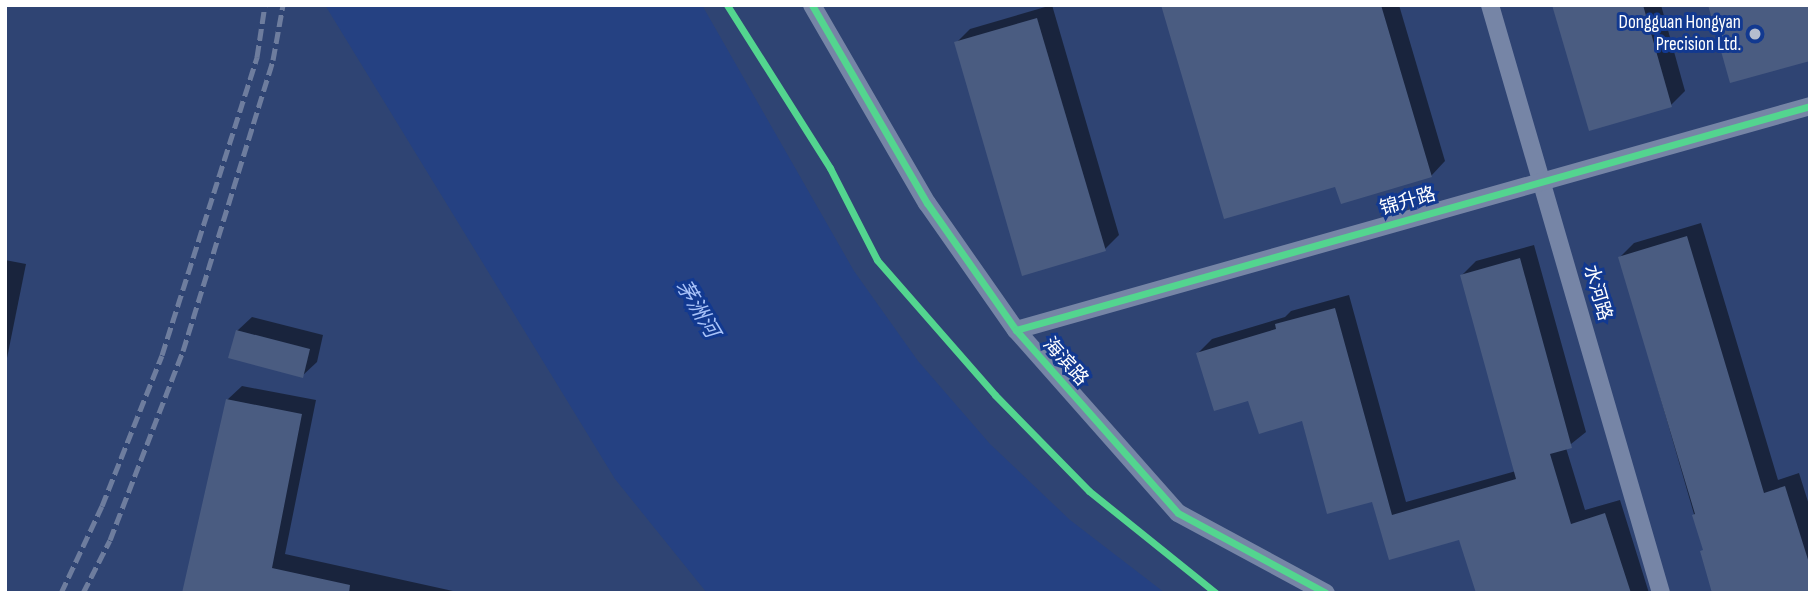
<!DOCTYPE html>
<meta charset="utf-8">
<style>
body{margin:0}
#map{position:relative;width:1815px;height:598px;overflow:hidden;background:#2f4473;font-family:"Sofia Sans Condensed","Noto Sans SC",sans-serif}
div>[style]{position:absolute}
.water>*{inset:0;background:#254182}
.shadow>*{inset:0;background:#0007}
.building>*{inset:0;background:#4a5c81}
.minor>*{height:18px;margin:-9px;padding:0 9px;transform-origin:9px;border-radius:9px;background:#7685a6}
.rail>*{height:5px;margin-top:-2.5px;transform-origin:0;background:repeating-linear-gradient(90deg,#6e7d9e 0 12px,transparent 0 17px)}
.cycleway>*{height:7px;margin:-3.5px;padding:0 3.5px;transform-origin:3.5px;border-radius:3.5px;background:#53d58f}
.dots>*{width:19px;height:19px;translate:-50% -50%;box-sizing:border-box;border:4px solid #123990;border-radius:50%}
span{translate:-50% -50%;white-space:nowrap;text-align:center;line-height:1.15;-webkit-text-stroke:6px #123990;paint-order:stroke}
.poi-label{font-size:19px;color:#fff}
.right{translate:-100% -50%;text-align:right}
.street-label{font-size:19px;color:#fff}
.water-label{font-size:21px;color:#a9c3f9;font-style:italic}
.frame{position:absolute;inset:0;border:7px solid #fff;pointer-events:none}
</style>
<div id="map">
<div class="water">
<div style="clip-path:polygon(325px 5px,702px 5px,854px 271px,918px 361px,990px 444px,1070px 520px,1165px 593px,707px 593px,615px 479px)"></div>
</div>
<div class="shadow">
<div style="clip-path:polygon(1052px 5px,1119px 235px,1105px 249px,956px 43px,970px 29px)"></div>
<div style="clip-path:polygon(1163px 5px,1399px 5px,1445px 161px,1431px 176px,1337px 184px)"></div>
<div style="clip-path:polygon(1554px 5px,1661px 5px,1685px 91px,1671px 105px)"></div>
<div style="clip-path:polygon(1701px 223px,1778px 480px,1799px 473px,1810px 508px,1810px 593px,1704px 549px,1620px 257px,1634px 243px)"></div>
<div style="clip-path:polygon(1534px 245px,1586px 432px,1566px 448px,1585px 510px,1620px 500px,1649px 593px,1569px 593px,1461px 538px,1390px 558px,1373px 500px,1303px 419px,1249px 398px,1198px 353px,1212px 339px,1285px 317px,1291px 311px,1349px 295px,1406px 502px,1516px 471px,1462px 275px,1476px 261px)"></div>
<div style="clip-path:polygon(5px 260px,26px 264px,5px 368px)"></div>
<div style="clip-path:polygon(252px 317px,323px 335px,317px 362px,302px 376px,237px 331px)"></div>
<div style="clip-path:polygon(242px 386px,316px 400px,285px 554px,462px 593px,184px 593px,227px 400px)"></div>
</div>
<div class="building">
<div style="clip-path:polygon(1161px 5px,1381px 5px,1432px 177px,1341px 204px,1335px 187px,1224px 219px)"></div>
<div style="clip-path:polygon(1552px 5px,1643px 5px,1672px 107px,1589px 131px)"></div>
<div style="clip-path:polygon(1708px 5px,1810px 5px,1810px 61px,1730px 83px)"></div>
<div style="clip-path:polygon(1037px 18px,1106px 251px,1022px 276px,954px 42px)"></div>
<div style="clip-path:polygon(1687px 236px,1764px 493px,1785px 486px,1810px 566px,1810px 593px,1712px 593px,1700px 551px,1703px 550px,1692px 515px,1695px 514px,1618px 257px)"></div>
<div style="clip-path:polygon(1520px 258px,1572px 448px,1550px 454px,1571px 524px,1605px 513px,1631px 593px,1476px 593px,1459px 540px,1389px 560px,1372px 502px,1327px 514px,1302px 421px,1259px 434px,1248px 401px,1214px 411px,1196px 353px,1276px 329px,1275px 324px,1335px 308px,1392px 515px,1516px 479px,1460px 275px)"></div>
<div style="clip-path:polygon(236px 330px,310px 349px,303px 378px,228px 358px)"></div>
<div style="clip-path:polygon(226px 399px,302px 414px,272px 568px,350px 585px,349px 593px,182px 593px)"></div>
</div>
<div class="minor">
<div style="left:812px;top:5px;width:229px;rotate:59.9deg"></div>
<div style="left:927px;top:203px;width:155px;rotate:55deg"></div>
<div style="left:1016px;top:330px;width:244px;rotate:48.5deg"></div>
<div style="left:1178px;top:513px;width:168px;rotate:28.4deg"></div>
<div style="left:1490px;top:5px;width:612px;rotate:73.78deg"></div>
<div style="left:1016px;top:330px;width:825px;rotate:-15.75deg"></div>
</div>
<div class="rail">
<div style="left:61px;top:593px;width:96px;rotate:-64.8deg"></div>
<div style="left:102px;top:506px;width:162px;rotate:-68.3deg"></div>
<div style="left:162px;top:355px;width:313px;rotate:-72.3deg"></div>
<div style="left:257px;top:57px;width:53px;rotate:-81.3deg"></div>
<div style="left:83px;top:593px;width:59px;rotate:-63deg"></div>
<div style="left:110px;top:540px;width:203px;rotate:-68.9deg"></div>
<div style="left:183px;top:351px;width:305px;rotate:-72.8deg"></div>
<div style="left:273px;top:60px;width:56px;rotate:-79.7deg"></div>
</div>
<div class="cycleway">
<div style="left:727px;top:5px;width:193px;rotate:57.7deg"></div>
<div style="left:830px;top:168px;width:103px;rotate:62.9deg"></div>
<div style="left:877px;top:260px;width:179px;rotate:48.8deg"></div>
<div style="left:995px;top:395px;width:134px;rotate:45.6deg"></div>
<div style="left:1089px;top:491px;width:163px;rotate:38.8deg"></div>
<div style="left:812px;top:5px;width:229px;rotate:59.9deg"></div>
<div style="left:927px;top:203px;width:155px;rotate:55deg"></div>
<div style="left:1016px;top:330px;width:244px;rotate:48.5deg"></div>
<div style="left:1178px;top:513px;width:168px;rotate:28.4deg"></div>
<div style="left:1016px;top:330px;width:825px;rotate:-15.75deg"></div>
</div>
<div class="dots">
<div style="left:1755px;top:34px;background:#b6bece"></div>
</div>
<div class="poi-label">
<span class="right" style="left:1741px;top:34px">Dongguan Hongyan<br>Precision Ltd.</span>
</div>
<div class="street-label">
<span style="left:1408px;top:202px;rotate:-16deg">锦升路</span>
<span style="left:1597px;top:293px;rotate:74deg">水河路</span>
<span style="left:1065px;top:362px;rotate:48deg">海滨路</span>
</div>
<div class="water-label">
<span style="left:697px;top:309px;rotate:59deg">茅洲河</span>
</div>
<div class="frame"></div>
</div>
